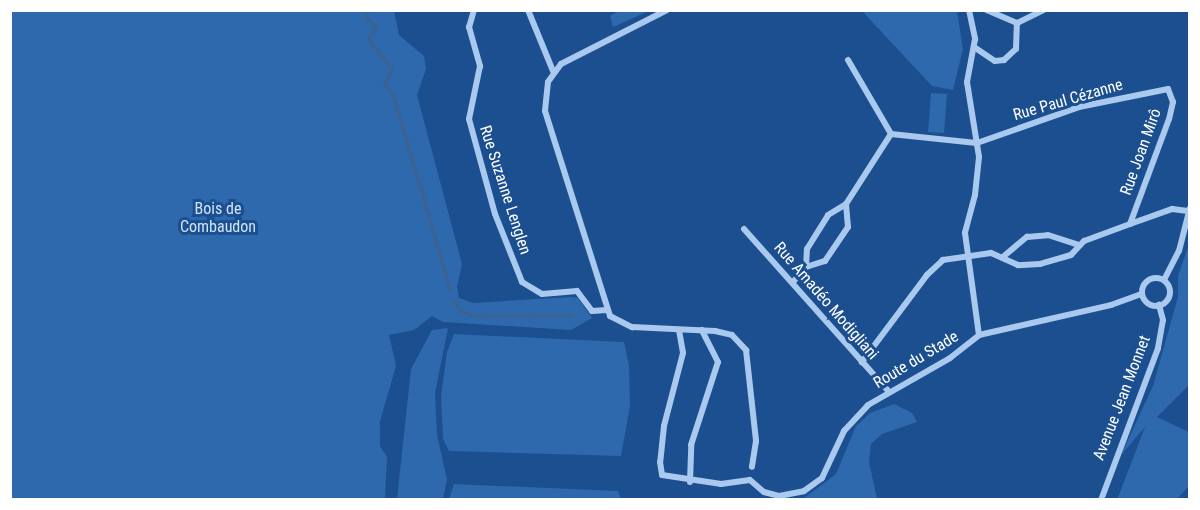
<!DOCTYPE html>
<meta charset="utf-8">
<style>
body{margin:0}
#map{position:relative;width:1200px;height:510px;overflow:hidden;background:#1b4f8f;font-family:"Roboto Condensed",sans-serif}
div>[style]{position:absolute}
.green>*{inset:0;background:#2e69ad}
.stream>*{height:3px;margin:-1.5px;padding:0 1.5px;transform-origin:1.5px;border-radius:1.5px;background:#3c6290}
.minor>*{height:6px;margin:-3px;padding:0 3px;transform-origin:3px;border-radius:3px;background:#a9c9ee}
.minor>.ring{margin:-3px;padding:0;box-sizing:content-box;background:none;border:6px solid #a9c9ee;border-radius:50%}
span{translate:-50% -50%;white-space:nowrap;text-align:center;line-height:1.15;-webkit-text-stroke:6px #1b4f8f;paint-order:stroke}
.street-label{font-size:16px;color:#fff}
.park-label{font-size:16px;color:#cfe3fa}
.frame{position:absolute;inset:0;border:12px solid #fff;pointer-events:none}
</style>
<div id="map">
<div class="green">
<div style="clip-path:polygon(620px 10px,649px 10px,649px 11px,613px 27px,610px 16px)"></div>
<div style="clip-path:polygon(10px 11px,394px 11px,399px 35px,424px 56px,426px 69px,417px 95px,462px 264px,457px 287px,459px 298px,473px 303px,571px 297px,578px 298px,592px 318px,571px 330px,443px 322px,432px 316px,414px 330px,389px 335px,396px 366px,380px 421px,380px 446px,387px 457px,385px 499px,11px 499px)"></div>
<div style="clip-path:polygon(862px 11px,957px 11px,963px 49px,953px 90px,932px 86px)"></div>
<div style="clip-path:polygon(931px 93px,947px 94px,944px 133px,928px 132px)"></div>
<div style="clip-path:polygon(1189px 244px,1189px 385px,1157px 417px,1189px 432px,1189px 486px,1177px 499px,1117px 500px,1145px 427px,1121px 455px,1153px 386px,1178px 297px,1178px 276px)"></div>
<div style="clip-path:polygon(448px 328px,435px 393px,437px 435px,447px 479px,443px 499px,397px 499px,411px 369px,432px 330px)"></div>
<div style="clip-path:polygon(454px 334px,624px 342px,629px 365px,630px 406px,621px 456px,449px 451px,443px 439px,441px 396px,447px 352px)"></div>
<div style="clip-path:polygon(894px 404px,912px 413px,917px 422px,882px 434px,871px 444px,869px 462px,877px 499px,803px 499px,836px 474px,856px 426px,870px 413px)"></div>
<div style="clip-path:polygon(454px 484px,618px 491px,621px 499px,449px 499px)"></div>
</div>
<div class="stream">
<div style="left:367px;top:10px;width:9px;rotate:90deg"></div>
<div style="left:367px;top:19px;width:11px;rotate:38deg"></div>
<div style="left:376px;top:26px;width:14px;rotate:124deg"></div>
<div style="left:368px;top:38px;width:39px;rotate:52deg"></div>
<div style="left:392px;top:69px;width:17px;rotate:118deg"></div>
<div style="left:384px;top:84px;width:14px;rotate:51deg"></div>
<div style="left:393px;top:95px;width:203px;rotate:73.7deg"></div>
<div style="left:453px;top:299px;width:14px;rotate:60deg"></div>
<div style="left:460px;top:311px;width:16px;rotate:18deg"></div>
<div style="left:475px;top:316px;width:97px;rotate:-0.6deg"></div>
</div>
<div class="minor">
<div style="left:474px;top:10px;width:18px;rotate:106deg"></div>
<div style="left:469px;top:27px;width:41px;rotate:74.2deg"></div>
<div style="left:480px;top:66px;width:54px;rotate:101.7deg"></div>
<div style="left:469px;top:119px;width:98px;rotate:74.7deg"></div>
<div style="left:495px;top:214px;width:73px;rotate:68.3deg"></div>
<div style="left:522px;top:282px;width:23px;rotate:31deg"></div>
<div style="left:542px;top:294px;width:35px;rotate:-5deg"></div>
<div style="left:577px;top:291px;width:25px;rotate:53deg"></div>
<div style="left:592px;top:311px;width:15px;rotate:-4deg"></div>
<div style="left:528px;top:10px;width:66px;rotate:67.7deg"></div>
<div style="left:667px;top:10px;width:119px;rotate:153deg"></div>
<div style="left:561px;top:64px;width:22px;rotate:126deg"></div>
<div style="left:548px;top:82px;width:29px;rotate:96deg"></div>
<div style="left:545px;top:111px;width:215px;rotate:72.4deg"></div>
<div style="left:610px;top:316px;width:25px;rotate:27deg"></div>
<div style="left:632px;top:327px;width:83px;rotate:2.8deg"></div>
<div style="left:715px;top:331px;width:17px;rotate:13deg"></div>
<div style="left:732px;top:335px;width:21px;rotate:47deg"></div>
<div style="left:746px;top:350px;width:92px;rotate:83.7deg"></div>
<div style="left:756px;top:441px;width:26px;rotate:99deg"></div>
<div style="left:969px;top:10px;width:30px;rotate:78deg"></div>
<div style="left:975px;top:39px;width:44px;rotate:100.5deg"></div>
<div style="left:967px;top:82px;width:76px;rotate:80.9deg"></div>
<div style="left:979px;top:157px;width:38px;rotate:96deg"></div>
<div style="left:975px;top:195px;width:39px;rotate:105deg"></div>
<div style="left:965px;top:233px;width:103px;rotate:82.2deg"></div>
<div style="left:1017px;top:23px;width:30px;rotate:-26deg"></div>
<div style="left:974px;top:47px;width:25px;rotate:34deg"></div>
<div style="left:995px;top:61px;width:9px;rotate:-6deg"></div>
<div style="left:1004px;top:60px;width:16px;rotate:-43deg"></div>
<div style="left:1016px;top:49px;width:26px;rotate:-88deg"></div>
<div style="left:1017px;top:23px;width:33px;rotate:-157deg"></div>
<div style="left:848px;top:60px;width:86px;rotate:59.8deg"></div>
<div style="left:1130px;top:224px;width:45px;rotate:-19.7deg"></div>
<div style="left:1172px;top:209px;width:16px;rotate:7deg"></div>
<div style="left:744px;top:229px;width:218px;rotate:48.3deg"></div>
<div style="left:1004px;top:256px;width:30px;rotate:-40deg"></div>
<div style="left:1027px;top:237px;width:21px;rotate:-5deg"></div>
<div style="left:1048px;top:235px;width:33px;rotate:18deg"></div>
<div style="left:806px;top:267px;width:18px;rotate:-87deg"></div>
<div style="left:807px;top:249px;width:40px;rotate:-58deg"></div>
<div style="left:828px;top:215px;width:21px;rotate:-31deg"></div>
<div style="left:846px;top:204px;width:83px;rotate:-57.3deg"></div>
<div style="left:891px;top:134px;width:86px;rotate:6deg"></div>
<div style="left:977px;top:143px;width:108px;rotate:-19.4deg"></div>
<div style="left:1079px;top:107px;width:91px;rotate:-11.4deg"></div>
<div style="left:1168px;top:89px;width:14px;rotate:69deg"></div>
<div style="left:1173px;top:102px;width:17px;rotate:103deg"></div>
<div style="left:1169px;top:119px;width:112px;rotate:110.4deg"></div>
<div style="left:1130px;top:224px;width:49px;rotate:159.7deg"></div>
<div style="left:1084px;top:241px;width:19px;rotate:133deg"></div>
<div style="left:1071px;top:255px;width:32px;rotate:164deg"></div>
<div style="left:1040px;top:264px;width:22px;rotate:177deg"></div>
<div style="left:1018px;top:265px;width:30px;rotate:-156deg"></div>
<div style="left:991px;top:253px;width:49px;rotate:171.7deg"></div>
<div style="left:943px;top:260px;width:22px;rotate:137deg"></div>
<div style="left:927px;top:275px;width:109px;rotate:126.8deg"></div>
<div class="ring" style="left:1142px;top:278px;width:22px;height:22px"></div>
<div style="left:1164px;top:280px;width:33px;rotate:-63deg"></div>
<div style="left:1179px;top:251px;width:44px;rotate:-75.7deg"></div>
<div style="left:793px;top:282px;width:20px;rotate:-49deg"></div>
<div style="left:806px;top:267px;width:20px;rotate:-18deg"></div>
<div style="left:825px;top:261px;width:41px;rotate:-55.9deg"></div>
<div style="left:848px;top:227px;width:23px;rotate:-95deg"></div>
<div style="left:679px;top:330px;width:23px;rotate:80deg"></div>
<div style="left:683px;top:353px;width:75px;rotate:104.6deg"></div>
<div style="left:664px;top:426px;width:36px;rotate:96deg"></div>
<div style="left:660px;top:462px;width:13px;rotate:81deg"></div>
<div style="left:662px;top:475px;width:60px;rotate:8.7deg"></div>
<div style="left:721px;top:484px;width:29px;rotate:-8deg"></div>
<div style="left:750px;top:480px;width:18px;rotate:41deg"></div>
<div style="left:764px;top:492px;width:16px;rotate:15deg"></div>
<div style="left:779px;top:496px;width:25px;rotate:-11deg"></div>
<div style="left:804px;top:491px;width:22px;rotate:-36deg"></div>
<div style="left:822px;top:478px;width:52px;rotate:-64.9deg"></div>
<div style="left:844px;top:431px;width:35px;rotate:-47deg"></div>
<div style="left:868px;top:405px;width:95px;rotate:-29.8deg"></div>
<div style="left:950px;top:358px;width:37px;rotate:-38deg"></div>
<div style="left:979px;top:335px;width:135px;rotate:-12.8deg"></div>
<div style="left:1111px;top:305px;width:33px;rotate:-20deg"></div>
<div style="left:690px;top:482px;width:37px;rotate:-88deg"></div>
<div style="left:691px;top:445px;width:87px;rotate:-72deg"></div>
<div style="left:718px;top:362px;width:36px;rotate:-117deg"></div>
<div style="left:1101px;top:500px;width:162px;rotate:-69.4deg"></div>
<div style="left:1158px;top:348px;width:28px;rotate:-80deg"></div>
<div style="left:1163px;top:320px;width:16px;rotate:-105deg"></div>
</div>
<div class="street-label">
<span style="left:1068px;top:100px;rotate:-16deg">Rue Paul Cézanne</span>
<span style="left:1141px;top:152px;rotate:-70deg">Rue Joan Mirô</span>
<span style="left:505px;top:190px;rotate:72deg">Rue Suzanne Lenglen</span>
<span style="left:826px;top:301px;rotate:49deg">Rue Amadéo Modigliani</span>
<span style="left:916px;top:360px;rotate:-31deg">Route du Stade</span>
<span style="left:1122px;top:398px;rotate:-69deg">Avenue Jean Monnet</span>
</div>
<div class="park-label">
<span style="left:218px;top:218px">Bois de<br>Combaudon</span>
</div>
<div class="frame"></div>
</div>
